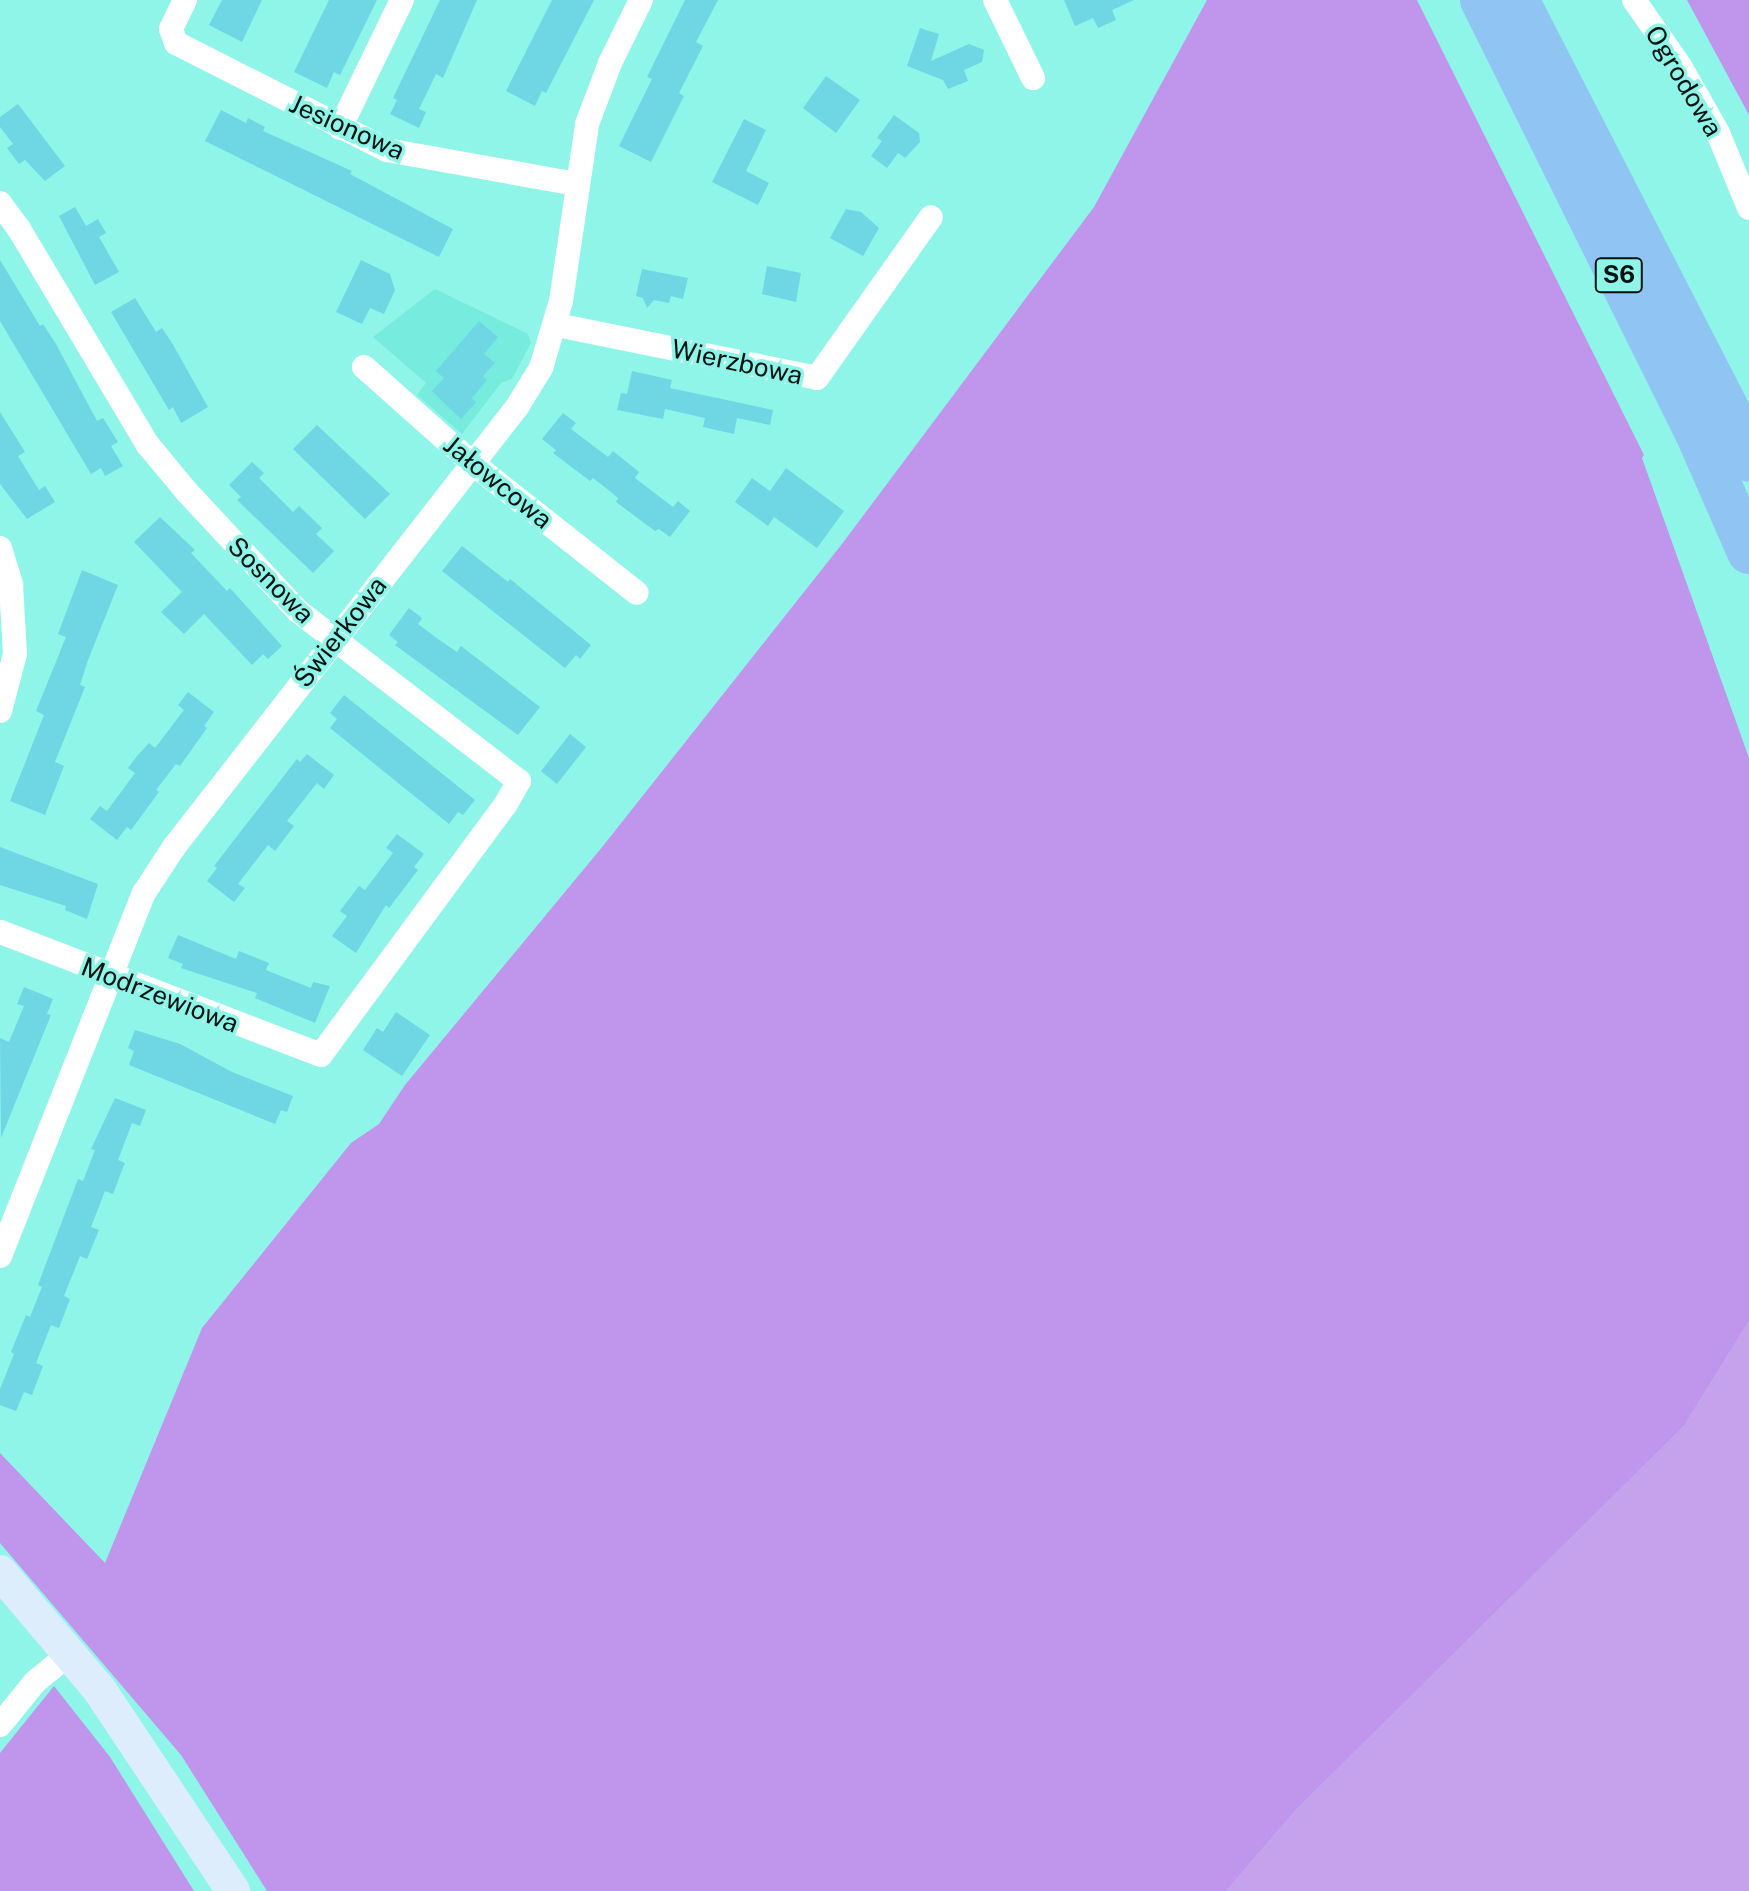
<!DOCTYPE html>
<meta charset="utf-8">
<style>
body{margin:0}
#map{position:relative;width:1749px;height:1891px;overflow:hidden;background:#8ff5e9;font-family:"Public Sans",sans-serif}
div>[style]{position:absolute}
.built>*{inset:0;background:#77ebde}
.green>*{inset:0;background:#c6a2ed}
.forest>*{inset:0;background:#c095ec}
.building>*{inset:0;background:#6fd6e3}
.street>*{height:24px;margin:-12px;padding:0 12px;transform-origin:12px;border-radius:12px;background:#fff}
.secondary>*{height:34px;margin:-17px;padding:0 17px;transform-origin:17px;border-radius:17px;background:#deedfb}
.highway>*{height:44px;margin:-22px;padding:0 22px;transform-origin:22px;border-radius:22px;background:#90c4f2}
span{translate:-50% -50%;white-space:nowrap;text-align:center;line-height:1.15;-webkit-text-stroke:7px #8ff5e9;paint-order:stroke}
.shield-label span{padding:2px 6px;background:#8ff5e9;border:2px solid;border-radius:6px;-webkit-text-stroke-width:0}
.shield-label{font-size:24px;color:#001311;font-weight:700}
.street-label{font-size:26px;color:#001311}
</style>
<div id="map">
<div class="built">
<div style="clip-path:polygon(435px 289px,528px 334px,531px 343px,512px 379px,501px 383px,462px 434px,417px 395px,426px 383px,373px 337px)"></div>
</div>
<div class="green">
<div style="clip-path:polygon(1749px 1321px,1749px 1891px,1226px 1891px,1296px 1810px,1684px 1426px)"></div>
</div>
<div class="forest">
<div style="clip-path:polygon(1207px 0,1417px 0,1644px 455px,1642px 458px,1749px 758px,1749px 1321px,1684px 1426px,1296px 1810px,1226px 1891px,267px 1891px,181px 1755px,0 1543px,0 1453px,105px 1563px,202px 1328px,351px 1143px,379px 1124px,405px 1085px,603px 846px,842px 544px,1094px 207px)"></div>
<div style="clip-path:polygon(1687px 0,1749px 0,1749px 115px)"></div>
<div style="clip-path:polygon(54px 1686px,110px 1757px,194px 1891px,0 1891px,0 1753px)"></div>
</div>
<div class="building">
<div style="clip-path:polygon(222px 0,262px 0,242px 42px,209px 25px)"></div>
<div style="clip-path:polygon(329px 0,377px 0,340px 75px,334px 72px,327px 88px,294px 72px)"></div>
<div style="clip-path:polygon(440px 0,477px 0,443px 78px,436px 74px,419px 109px,426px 112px,419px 128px,390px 114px,397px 100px,393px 98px)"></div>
<div style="clip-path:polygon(552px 0,594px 0,546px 93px,542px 91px,535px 106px,506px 91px)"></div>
<div style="clip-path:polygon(685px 0,718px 0,696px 42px,703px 46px,679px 93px,684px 96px,651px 162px,619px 146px,652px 79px,647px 77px)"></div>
<div style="clip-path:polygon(1064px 0,1134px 0,1112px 10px,1116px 20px,1098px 28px,1093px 18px,1075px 26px)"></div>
<div style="clip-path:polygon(920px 28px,939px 34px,931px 61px,969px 44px,984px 50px,982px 62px,964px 70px,968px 81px,948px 89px,943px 80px,907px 66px)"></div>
<div style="clip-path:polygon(826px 76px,860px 100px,836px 133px,803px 108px)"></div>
<div style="clip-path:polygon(18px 104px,65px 166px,45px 181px,25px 160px,19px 164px,7px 148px,13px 144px,0 127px,0 117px)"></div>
<div style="clip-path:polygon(221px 110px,246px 123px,248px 118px,265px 127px,263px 131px,352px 171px,350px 174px,453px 229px,439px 257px,205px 141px)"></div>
<div style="clip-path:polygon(894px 115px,919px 133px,920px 142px,905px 158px,898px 153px,887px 168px,871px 156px,882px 141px,877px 138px)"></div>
<div style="clip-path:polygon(744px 119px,766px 130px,746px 171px,769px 183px,758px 205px,712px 182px)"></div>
<div style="clip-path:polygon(75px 207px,86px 226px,98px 219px,106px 233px,99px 237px,119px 272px,95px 285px,59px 216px)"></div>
<div style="clip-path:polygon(846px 209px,861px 212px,879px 228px,863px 256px,830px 238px)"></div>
<div style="clip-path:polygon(0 260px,40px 326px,43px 324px,56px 344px,97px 421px,103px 418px,118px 442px,111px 446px,123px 466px,105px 476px,101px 468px,91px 474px,0 321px)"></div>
<div style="clip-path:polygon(361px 260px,390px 274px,395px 290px,384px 314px,370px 308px,362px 324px,336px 312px)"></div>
<div style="clip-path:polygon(767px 266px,801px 273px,796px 302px,762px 294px)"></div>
<div style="clip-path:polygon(642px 269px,688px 278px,683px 299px,671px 296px,669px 303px,654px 300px,647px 308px,643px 298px,636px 296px)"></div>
<div style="clip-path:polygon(135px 298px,156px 332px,162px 328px,172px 343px,208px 407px,181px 423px,173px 407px,169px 410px,111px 312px)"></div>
<div style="clip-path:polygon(479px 321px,498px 337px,484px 354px,495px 363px,483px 376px,487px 380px,472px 398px,476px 402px,461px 419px,432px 391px,444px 378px,436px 371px)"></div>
<div style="clip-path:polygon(632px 371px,672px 380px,670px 388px,773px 410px,770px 425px,737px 418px,734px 434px,703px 427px,705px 418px,665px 409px,663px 419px,617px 410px,621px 393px,627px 394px)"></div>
<div style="clip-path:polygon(0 412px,25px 452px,18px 456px,29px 474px,39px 490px,45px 486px,55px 502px,27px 519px,0 484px)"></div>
<div style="clip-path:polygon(563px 413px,576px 423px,571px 429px,608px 457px,613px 451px,639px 472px,635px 478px,673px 507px,678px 501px,690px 511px,670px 537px,659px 529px,655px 531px,616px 502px,618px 498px,606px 488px,593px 478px,590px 481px,553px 453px,556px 450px,542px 439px)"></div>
<div style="clip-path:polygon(317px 425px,390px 494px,365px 519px,293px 449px)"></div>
<div style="clip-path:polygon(252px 462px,264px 473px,259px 478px,293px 512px,299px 506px,322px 528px,316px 534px,334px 551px,313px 573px,237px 500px,241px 497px,229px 485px)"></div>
<div style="clip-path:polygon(786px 468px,844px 511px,817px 548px,774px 517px,768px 526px,735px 502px,752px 478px,770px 491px)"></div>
<div style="clip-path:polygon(160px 517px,195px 550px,191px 553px,227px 591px,230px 588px,282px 646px,268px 659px,263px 654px,252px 665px,204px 614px,184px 634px,161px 612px,182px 592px,134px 542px)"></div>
<div style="clip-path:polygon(462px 546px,508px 582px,510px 579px,591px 645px,580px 659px,576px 655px,565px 668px,442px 571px)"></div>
<div style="clip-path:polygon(82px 570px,118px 585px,88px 660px,80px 685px,85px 687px,55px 762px,64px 766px,45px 815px,10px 801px,44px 715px,36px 711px,66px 637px,58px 634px)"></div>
<div style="clip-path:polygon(409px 608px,422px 618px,418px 624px,438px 639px,457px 652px,461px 646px,540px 707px,518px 735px,395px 645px,398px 642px,389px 635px)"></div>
<div style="clip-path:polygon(188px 692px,214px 712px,204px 726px,207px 728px,180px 766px,176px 764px,156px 790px,159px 792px,131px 830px,127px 827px,117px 840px,90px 819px,100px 806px,107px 811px,135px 773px,128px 768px,137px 756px,149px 743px,155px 748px,184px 710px,178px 705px)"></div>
<div style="clip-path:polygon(344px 695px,475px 800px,463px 815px,458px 812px,449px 824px,330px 728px,337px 719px,330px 713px)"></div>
<div style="clip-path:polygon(570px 734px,586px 747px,557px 784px,541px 771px)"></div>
<div style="clip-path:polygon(307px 754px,334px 775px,324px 789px,317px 783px,287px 821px,294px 826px,275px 851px,268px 845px,238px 884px,245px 888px,234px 902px,207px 881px,217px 868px,214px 866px,297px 759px,300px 762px)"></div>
<div style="clip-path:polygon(397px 834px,424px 854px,414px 867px,418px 870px,389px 908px,386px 905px,356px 953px,332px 936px,347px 916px,340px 911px,359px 886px,365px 890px,393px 853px,386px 848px)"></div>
<div style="clip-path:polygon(0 847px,98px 884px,87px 919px,65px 910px,66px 906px,0 885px)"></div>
<div style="clip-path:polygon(178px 935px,236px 959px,239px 951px,269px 963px,266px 970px,311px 988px,313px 982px,330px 986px,315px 1023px,255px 998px,257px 993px,181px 968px,183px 964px,168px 958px)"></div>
<div style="clip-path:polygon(24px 987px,53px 999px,47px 1014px,51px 1015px,1px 1138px,0 1038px,9px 1042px,24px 1006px,17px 1004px)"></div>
<div style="clip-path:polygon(396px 1012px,430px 1035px,402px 1076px,363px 1050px,377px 1028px,383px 1032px)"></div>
<div style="clip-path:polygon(135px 1030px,180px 1044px,232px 1072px,293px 1096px,287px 1112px,281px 1110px,275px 1124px,129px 1065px,134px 1051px,128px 1048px)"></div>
<div style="clip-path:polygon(115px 1098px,146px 1110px,140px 1126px,132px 1123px,118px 1160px,125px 1163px,119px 1178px,113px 1194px,105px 1191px,91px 1227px,99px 1230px,87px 1259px,80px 1256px,64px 1296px,70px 1299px,59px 1328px,51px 1325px,36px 1363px,43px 1366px,32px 1395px,24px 1392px,16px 1411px,0 1405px,0 1389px,14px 1354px,11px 1352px,26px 1315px,30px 1317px,42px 1287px,38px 1285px,78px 1179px,83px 1181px,95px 1150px,91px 1149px)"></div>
</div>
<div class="street">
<div style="left:185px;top:0;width:32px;rotate:116deg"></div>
<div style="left:171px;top:29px;width:15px;rotate:70deg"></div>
<div style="left:176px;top:43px;width:237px;rotate:26.9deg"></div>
<div style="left:387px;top:150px;width:192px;rotate:10.2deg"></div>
<div style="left:995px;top:0;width:87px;rotate:64deg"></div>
<div style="left:1634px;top:0;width:80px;rotate:55.1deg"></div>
<div style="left:1680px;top:66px;width:77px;rotate:60.4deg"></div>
<div style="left:1718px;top:133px;width:81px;rotate:67.5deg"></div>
<div style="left:340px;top:128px;width:142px;rotate:-64.2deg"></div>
<div style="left:0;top:203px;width:32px;rotate:54deg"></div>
<div style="left:19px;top:229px;width:252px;rotate:59.2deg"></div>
<div style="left:148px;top:445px;width:61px;rotate:50.3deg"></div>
<div style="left:187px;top:492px;width:163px;rotate:47deg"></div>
<div style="left:298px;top:611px;width:279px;rotate:37.6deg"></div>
<div style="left:519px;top:781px;width:28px;rotate:120deg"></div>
<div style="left:505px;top:805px;width:310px;rotate:126.4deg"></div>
<div style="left:321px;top:1055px;width:344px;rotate:-159deg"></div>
<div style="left:557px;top:325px;width:265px;rotate:11.5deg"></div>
<div style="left:817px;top:378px;width:197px;rotate:-54.7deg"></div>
<div style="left:364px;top:367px;width:143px;rotate:41.6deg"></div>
<div style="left:471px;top:462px;width:211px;rotate:38.3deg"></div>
<div style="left:0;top:548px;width:39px;rotate:73deg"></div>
<div style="left:11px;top:585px;width:69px;rotate:86.7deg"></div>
<div style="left:15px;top:654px;width:59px;rotate:104.7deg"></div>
<div style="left:0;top:1256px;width:391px;rotate:-68.4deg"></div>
<div style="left:144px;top:893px;width:55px;rotate:-56.9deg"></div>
<div style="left:174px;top:847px;width:558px;rotate:-52.06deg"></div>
<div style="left:517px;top:407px;width:46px;rotate:-58.4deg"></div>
<div style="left:541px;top:368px;width:70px;rotate:-73.4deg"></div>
<div style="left:561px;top:301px;width:179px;rotate:-81.6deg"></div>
<div style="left:587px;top:124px;width:65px;rotate:-69.3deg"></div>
<div style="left:610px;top:63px;width:70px;rotate:-63.8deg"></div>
<div style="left:0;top:1725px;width:55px;rotate:-50.9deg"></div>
<div style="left:35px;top:1682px;width:45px;rotate:-39.6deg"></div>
</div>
<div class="secondary">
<div style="left:0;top:1572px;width:153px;rotate:49.8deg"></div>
<div style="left:99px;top:1689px;width:242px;rotate:56.4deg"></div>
</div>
<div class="highway">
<div style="left:1482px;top:0;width:483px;rotate:63.6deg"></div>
<div style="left:1697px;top:433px;width:130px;rotate:66.4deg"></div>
<div style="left:1517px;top:0;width:471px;rotate:62.8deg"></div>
<div style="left:1732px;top:419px;width:44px;rotate:67.5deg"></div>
</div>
<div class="shield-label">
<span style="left:1619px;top:275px">S6</span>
</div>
<div class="street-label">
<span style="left:1684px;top:81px;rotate:59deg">Ogrodowa</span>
<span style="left:347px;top:127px;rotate:24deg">Jesionowa</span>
<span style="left:737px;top:362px;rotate:12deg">Wierzbowa</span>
<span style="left:498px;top:482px;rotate:39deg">Jałowcowa</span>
<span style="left:271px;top:580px;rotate:45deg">Sosnowa</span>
<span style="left:340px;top:632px;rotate:-52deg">Świerkowa</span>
<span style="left:160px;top:995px;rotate:21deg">Modrzewiowa</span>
</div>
</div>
